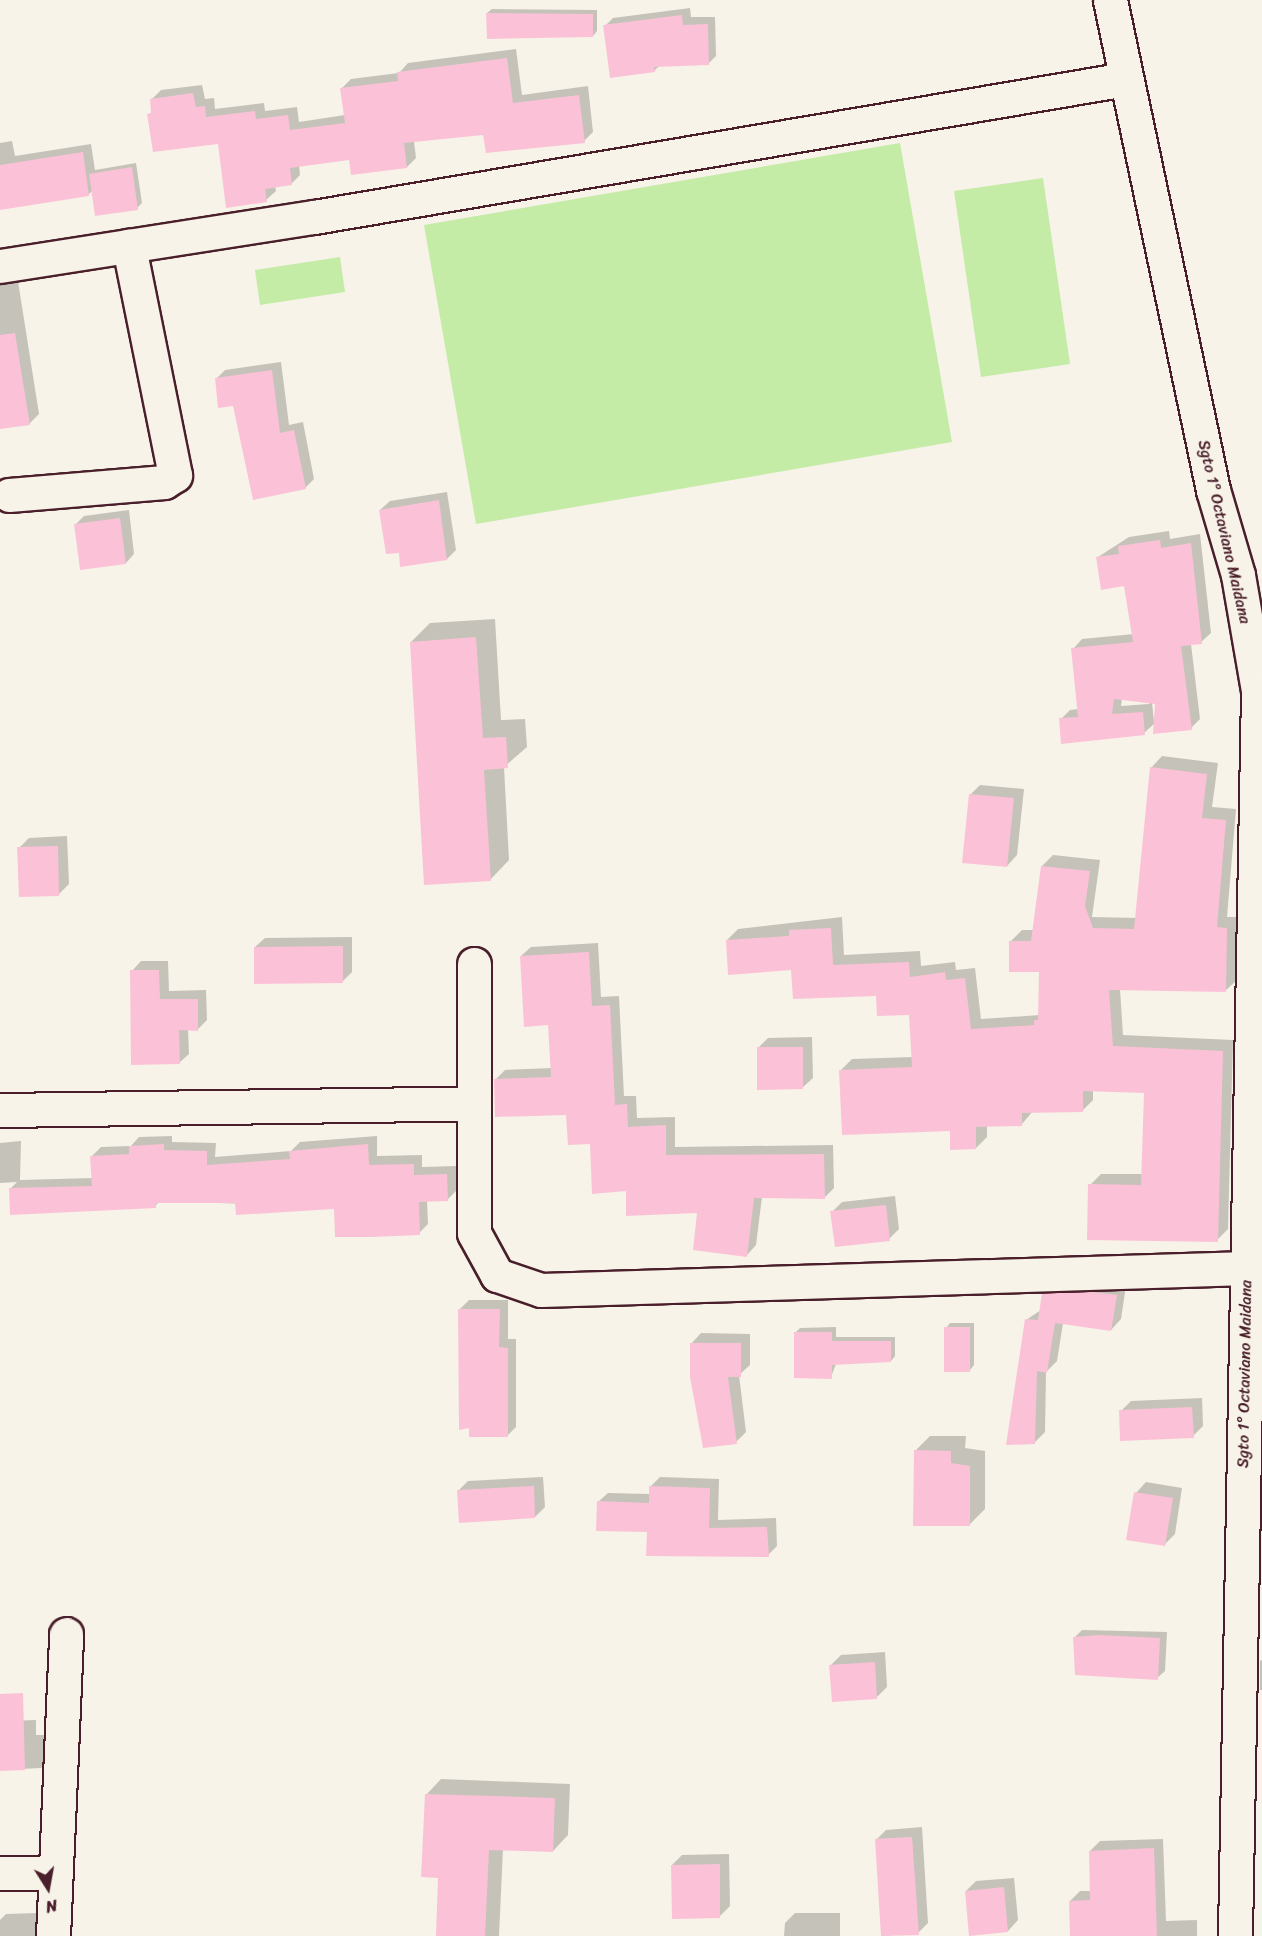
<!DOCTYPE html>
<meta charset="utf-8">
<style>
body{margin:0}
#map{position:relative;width:1262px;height:1936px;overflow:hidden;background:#f7f3e8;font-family:Sriracha,sans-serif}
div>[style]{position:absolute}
.green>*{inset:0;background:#c4eca7}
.shadow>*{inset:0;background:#0003}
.building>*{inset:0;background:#fbc2d7}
.roads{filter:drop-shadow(2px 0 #4a1f2b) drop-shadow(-2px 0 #4a1f2b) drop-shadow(0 2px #4a1f2b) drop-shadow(0 -2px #4a1f2b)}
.minor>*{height:33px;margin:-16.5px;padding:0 16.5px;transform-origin:16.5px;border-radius:16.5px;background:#f7f3e8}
.secondary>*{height:33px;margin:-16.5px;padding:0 16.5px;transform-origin:16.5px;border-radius:16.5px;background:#f7f3e8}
span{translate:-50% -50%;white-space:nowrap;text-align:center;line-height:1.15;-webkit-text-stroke:5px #f7f3e8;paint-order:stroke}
.street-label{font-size:16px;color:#4a1f2b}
.north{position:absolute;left:18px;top:1858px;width:60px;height:60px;-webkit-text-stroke:4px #f7f3e8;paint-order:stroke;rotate:169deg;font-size:16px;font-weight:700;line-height:24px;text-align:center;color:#4a1f2b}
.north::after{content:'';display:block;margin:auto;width:21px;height:27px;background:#4a1f2b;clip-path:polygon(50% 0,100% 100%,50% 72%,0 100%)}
</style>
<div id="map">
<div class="green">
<div style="clip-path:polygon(900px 143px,952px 442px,476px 524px,424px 225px)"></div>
<div style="clip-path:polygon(1043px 178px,1070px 364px,981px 377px,954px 191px)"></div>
<div style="clip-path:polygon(340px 257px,345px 292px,260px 305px,255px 270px)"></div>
</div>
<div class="shadow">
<div style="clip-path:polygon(690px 8px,691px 17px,715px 17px,716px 56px,708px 64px,660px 65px,654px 71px,605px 26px,613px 18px)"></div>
<div style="clip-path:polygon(492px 9px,597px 10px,597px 31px,593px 36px,487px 13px)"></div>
<div style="clip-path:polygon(516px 49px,522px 95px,588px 86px,593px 132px,584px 141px,484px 133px,414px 141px,416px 158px,407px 167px,350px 158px,299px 165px,300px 175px,291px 184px,275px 186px,276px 191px,266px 200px,219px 142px,149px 115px,153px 111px,151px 100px,161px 90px,202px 85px,205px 99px,214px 98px,215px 109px,264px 103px,265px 111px,297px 107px,299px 122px,345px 115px,342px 88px,351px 79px,399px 73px,408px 63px)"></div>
<div style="clip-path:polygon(12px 141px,15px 156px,91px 144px,95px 170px,136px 163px,142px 203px,137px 208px,93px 190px,88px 195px,0 208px,0 143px)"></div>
<div style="clip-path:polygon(0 272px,17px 275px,39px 414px,29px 424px,0 428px)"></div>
<div style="clip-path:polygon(281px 362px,289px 425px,303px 422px,314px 479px,305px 488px,216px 379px,225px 370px)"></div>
<div style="clip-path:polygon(447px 492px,456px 550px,447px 559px,400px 551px,380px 510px,390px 501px)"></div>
<div style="clip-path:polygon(129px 510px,134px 554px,126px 563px,76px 524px,84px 516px)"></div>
<div style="clip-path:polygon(evenodd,1169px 531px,1170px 539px,1200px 534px,1211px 633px,1201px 642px,1191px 644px,1200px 719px,1191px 728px,1155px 723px,1144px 733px,1061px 719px,1070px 710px,1079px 709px,1073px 649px,1082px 639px,1134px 634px,1125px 585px,1098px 557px,1129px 537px,1169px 531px,1122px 699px,1149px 702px,1149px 704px,1121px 706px,1122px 699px,1169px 531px,1152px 702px,1157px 703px,1155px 722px,1154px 722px,1152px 702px)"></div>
<div style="clip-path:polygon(495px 619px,501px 720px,525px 719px,527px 747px,504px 767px,509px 860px,490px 880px,411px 642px,430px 623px)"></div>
<div style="clip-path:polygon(1162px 756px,1218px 763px,1212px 807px,1236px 809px,1227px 917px,1238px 917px,1237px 980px,1225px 991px,1120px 989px,1123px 1035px,1233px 1040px,1228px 1229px,1217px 1240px,1090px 1185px,1101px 1174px,1142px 1174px,1146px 1091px,1093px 1090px,1093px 1100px,1082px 1111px,1033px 1111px,1022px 1124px,987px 1126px,987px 1137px,976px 1148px,951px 1130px,841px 1070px,852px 1059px,913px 1057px,910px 1013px,877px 995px,793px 969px,727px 940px,738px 929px,842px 917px,844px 955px,920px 951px,921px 966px,955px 962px,956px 970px,975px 968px,981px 1019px,1040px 1015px,1040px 971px,1011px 941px,1022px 930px,1034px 930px,1042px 866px,1053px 855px,1100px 860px,1092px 917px,1137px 918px,1151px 768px)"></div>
<div style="clip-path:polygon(980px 785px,1024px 789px,1017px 855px,1007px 866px,970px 795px)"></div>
<div style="clip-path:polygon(67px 836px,69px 884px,59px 894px,19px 848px,29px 838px)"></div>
<div style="clip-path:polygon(352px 937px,352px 972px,343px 981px,255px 947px,265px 938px)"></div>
<div style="clip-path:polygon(598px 943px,601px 997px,619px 996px,624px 1096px,636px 1096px,637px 1118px,675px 1117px,675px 1147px,833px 1145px,834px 1188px,824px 1198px,762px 1197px,756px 1245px,747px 1255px,698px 1212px,627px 1190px,568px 1113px,496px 1079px,505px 1070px,552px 1068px,549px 1024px,521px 956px,531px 947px)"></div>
<div style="clip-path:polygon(141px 961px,168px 961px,169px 991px,206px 990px,207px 1020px,198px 1029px,188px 1029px,189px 1054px,179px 1063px,132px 971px)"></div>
<div style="clip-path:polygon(812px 1037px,813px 1078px,802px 1088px,758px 1048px,768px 1038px)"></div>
<div style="clip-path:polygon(172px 1136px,172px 1142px,216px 1143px,215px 1157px,291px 1151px,300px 1142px,377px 1136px,377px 1156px,422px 1155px,422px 1167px,456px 1166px,456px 1191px,447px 1200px,427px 1200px,428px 1224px,419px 1233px,335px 1207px,160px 1201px,155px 1206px,10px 1189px,17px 1182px,0 1183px,0 1143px,21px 1141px,20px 1180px,93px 1178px,92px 1156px,101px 1147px,131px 1146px,139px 1137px)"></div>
<div style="clip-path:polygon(895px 1196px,899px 1229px,889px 1239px,832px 1212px,842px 1202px)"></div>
<div style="clip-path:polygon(1053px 1284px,1126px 1286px,1121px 1319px,1111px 1330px,1063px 1323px,1057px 1361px,1046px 1372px,1045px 1432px,1034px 1443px,1026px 1320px,1041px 1310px,1043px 1294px)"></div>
<div style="clip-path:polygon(469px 1300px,508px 1300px,508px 1339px,516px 1339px,516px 1427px,507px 1436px,460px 1309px)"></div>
<div style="clip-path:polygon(950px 1323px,974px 1323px,974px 1365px,970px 1370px,946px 1328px)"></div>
<div style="clip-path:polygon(836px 1327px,836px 1337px,895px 1337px,895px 1356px,891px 1361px,836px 1364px,831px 1377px,796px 1332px,800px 1328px)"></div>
<div style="clip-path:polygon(701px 1333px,750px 1334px,750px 1365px,739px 1375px,746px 1432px,736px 1442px,691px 1344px)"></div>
<div style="clip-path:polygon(1202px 1398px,1203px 1426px,1193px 1436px,1121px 1411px,1131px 1401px)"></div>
<div style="clip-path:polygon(930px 1436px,966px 1436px,965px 1448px,985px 1451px,985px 1509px,970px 1524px,915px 1451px)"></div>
<div style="clip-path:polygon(543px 1477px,545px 1507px,535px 1517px,458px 1491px,468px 1481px)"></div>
<div style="clip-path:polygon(660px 1477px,719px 1479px,718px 1520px,776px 1518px,777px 1546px,768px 1555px,649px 1531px,598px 1502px,608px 1493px,650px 1494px,651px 1486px)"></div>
<div style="clip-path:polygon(1146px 1482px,1182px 1488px,1175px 1534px,1165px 1544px,1136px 1493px)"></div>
<div style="clip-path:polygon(1082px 1630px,1167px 1632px,1165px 1671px,1157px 1678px,1075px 1637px)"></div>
<div style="clip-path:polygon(885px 1652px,887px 1687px,877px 1697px,831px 1665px,841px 1655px)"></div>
<div style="clip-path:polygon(1262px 1660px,1262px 1690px,1260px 1690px,1260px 1661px)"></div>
<div style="clip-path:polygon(36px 1720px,36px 1735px,54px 1735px,53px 1756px,41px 1768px,0 1770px,0 1729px,8px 1721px)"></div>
<div style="clip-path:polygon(441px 1779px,570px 1784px,568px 1835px,553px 1851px,503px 1849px,499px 1936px,437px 1936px,439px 1876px,426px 1795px)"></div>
<div style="clip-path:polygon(922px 1827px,928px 1923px,918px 1933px,882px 1936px,876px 1840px,886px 1830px)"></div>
<div style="clip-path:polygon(1163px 1839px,1166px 1921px,1197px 1920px,1197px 1936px,1071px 1936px,1070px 1901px,1080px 1891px,1092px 1891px,1090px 1851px,1100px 1841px)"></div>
<div style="clip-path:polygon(729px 1854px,730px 1906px,720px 1916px,672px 1865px,682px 1855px)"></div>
<div style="clip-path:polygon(1014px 1878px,1018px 1920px,1008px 1931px,966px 1891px,976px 1881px)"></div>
<div style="clip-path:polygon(38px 1913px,39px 1936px,0 1936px,0 1920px,6px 1914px)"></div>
<div style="clip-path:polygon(795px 1913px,840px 1913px,840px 1936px,784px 1936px,785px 1923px)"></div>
</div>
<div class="building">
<div style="clip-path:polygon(486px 13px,593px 14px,593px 37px,487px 39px)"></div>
<div style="clip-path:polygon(682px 15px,683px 25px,708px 24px,709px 65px,654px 67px,655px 72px,610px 78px,603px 25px)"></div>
<div style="clip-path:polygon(507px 58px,513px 103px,579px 95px,585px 143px,486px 153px,483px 135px,404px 143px,407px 168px,351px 175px,349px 160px,290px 168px,292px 185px,265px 189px,267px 202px,226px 208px,218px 144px,153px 152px,147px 114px,151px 113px,150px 99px,193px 93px,196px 107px,205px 106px,206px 117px,255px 111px,256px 119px,288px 115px,290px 130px,345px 123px,340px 88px,398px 81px,397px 72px)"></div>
<div style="clip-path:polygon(83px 152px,89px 196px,0 210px,0 165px)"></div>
<div style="clip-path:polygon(132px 167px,138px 210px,95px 216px,89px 174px)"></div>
<div style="clip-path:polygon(15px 333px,30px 425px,0 429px,0 335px)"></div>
<div style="clip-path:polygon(272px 370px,280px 433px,294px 430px,306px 489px,253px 500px,233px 406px,218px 408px,215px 378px)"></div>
<div style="clip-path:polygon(439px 500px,447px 560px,400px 567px,399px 553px,386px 554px,379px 510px)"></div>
<div style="clip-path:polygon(120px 518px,126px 564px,80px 570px,74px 524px)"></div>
<div style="clip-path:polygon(1160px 540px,1161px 548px,1191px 543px,1202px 644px,1181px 646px,1192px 730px,1153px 734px,1155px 704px,1114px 699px,1112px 714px,1143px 712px,1145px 735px,1061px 744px,1059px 718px,1078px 717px,1071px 648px,1133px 642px,1124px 586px,1101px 590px,1096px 557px,1119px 554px,1118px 546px)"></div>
<div style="clip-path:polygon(476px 637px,483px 738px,506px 737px,508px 768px,484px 770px,491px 881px,424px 885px,410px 642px)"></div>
<div style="clip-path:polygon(1150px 767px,1207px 774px,1202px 818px,1226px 820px,1217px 927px,1227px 928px,1226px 992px,1109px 990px,1113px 1046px,1223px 1051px,1218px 1242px,1087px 1240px,1088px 1184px,1141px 1185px,1144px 1093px,1083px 1091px,1083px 1112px,1022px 1113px,1022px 1126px,976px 1127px,976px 1149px,950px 1150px,950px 1131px,842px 1135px,839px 1070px,912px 1067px,909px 1015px,877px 1016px,876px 996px,793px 999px,791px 970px,728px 975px,726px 940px,789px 936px,789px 930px,831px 928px,833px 965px,909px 962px,910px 977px,945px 972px,946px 980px,965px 978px,971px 1029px,1034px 1025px,1034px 1020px,1038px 1020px,1039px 972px,1009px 972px,1009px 941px,1031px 941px,1041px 866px,1090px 871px,1085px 906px,1093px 928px,1134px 929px)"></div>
<div style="clip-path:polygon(969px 794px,1014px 798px,1007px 867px,962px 863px)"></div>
<div style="clip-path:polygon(58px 846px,59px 896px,19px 897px,17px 847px)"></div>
<div style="clip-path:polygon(343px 946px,343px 983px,254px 984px,254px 947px)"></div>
<div style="clip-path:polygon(589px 952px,592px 1006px,610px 1005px,615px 1105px,627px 1104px,628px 1127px,666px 1125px,666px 1155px,824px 1154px,825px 1199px,754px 1198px,747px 1257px,693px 1250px,697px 1213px,626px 1216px,626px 1191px,592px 1194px,590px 1144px,568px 1145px,566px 1115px,495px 1117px,494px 1079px,551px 1077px,548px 1025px,524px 1027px,520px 956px)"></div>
<div style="clip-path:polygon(130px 970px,159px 970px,160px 999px,198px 999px,198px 1031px,179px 1030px,180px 1064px,131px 1065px)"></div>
<div style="clip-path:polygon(757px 1047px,803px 1047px,803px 1089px,757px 1090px)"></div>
<div style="clip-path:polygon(164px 1144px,164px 1150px,207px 1151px,207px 1165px,290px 1159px,289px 1151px,368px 1144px,369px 1165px,414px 1164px,414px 1175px,447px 1174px,448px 1201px,419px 1202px,420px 1235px,371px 1237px,335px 1237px,334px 1209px,236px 1215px,235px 1203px,156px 1203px,156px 1208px,10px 1215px,9px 1188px,92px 1186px,90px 1156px,129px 1154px,129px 1146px)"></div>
<div style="clip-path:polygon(886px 1205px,890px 1241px,835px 1247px,830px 1211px)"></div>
<div style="clip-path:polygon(1091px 1292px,1117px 1295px,1111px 1331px,1055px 1323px,1047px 1373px,1037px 1371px,1035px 1444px,1006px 1445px,1025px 1319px,1038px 1320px,1042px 1293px)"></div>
<div style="clip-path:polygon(458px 1309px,500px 1309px,499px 1347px,508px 1348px,508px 1437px,469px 1437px,469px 1428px,459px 1430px)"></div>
<div style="clip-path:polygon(944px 1327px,970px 1327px,970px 1372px,944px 1372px)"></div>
<div style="clip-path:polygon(794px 1332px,832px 1332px,832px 1341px,891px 1341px,891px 1362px,832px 1365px,832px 1379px,794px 1378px)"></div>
<div style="clip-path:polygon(690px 1343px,741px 1343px,741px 1377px,728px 1377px,737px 1444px,703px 1448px,690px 1377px)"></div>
<div style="clip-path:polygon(1192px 1407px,1194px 1438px,1120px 1441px,1119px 1410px)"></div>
<div style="clip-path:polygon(914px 1450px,951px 1451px,951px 1463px,970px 1466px,970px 1526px,913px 1526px)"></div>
<div style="clip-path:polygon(534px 1486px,535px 1518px,459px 1523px,457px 1490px)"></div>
<div style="clip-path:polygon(649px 1486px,710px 1488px,709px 1528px,767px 1527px,769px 1557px,646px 1556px,647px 1532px,596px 1531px,597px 1501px,649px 1503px)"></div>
<div style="clip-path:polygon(1134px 1492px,1173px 1498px,1165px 1546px,1126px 1540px)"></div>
<div style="clip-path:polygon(1099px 1635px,1160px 1638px,1158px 1680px,1075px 1675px,1073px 1637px)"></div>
<div style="clip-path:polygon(875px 1662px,877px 1699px,832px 1702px,829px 1665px)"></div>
<div style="clip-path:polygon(23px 1693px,25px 1770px,0 1771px,0 1694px)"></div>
<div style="clip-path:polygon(425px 1794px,555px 1798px,553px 1852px,489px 1850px,485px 1936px,436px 1936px,438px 1878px,421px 1877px)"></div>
<div style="clip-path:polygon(912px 1837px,919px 1935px,881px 1936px,875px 1839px)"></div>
<div style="clip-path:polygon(1154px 1848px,1157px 1936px,1070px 1936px,1069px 1901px,1090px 1900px,1089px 1851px)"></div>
<div style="clip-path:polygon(720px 1864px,720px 1918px,672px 1919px,671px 1865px)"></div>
<div style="clip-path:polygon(1004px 1887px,1008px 1932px,969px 1936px,965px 1891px)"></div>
</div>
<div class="roads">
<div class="minor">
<div style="left:0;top:266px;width:318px;rotate:-8.9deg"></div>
<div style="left:314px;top:217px;width:824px;rotate:-9.65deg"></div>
<div style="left:9px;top:495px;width:156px;rotate:-4.8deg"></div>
<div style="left:164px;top:482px;width:13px;rotate:-32deg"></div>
<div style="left:175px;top:475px;width:234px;rotate:-101.4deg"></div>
<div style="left:474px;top:964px;width:269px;rotate:90deg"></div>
<div style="left:474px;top:1233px;width:48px;rotate:61.3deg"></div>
<div style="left:497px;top:1275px;width:46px;rotate:18.8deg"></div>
<div style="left:541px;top:1290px;width:706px;rotate:-1.78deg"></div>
<div style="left:0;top:1110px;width:474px;rotate:-0.8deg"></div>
<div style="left:0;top:1873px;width:56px"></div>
<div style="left:53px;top:1936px;width:302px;rotate:-87.5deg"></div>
</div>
<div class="secondary">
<div style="left:1110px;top:0;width:501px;rotate:78.13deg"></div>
<div style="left:1213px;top:490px;width:89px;rotate:73.6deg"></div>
<div style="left:1238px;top:575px;width:118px;rotate:80.2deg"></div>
<div style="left:1258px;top:691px;width:1245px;rotate:91.06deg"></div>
</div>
</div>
<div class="street-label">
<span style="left:1224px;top:532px;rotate:77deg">Sgto 1° Octaviano Maidana</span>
<span style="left:1245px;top:1374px;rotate:-89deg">Sgto 1° Octaviano Maidana</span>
</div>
<div class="north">N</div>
</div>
